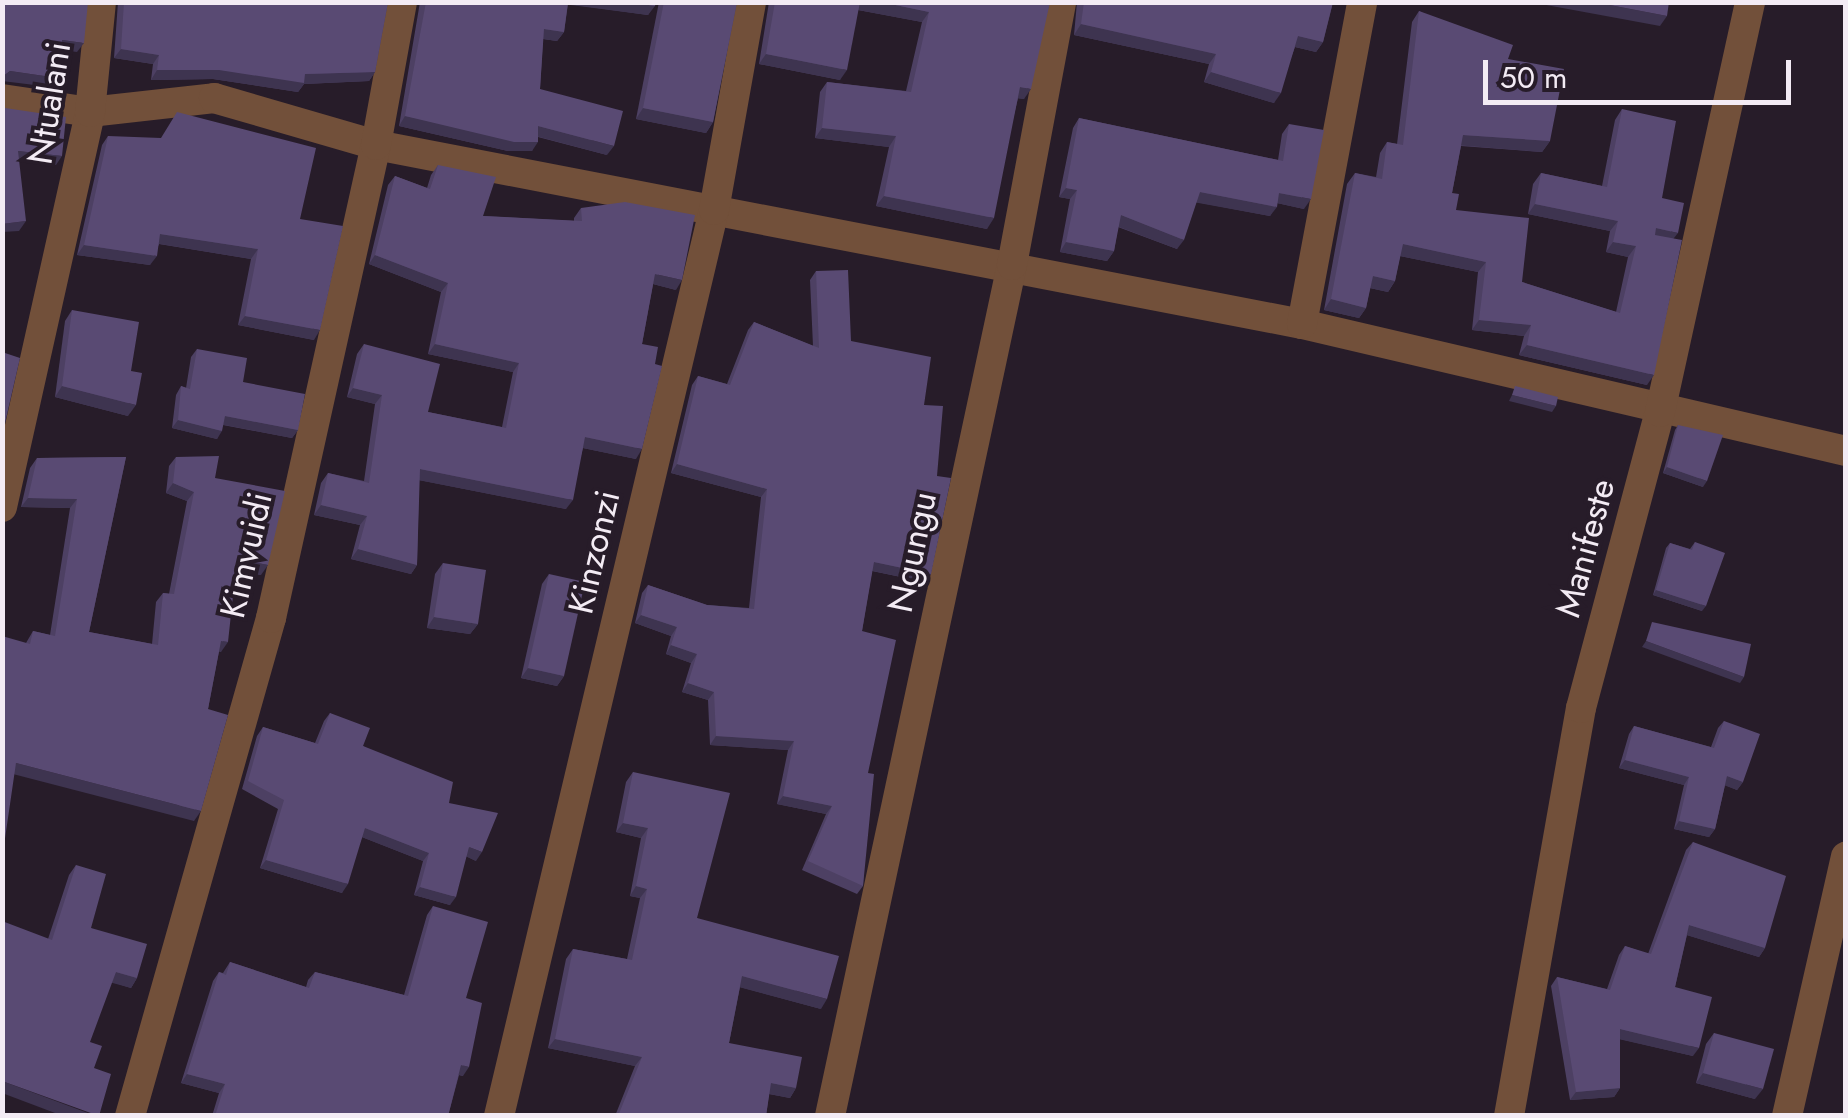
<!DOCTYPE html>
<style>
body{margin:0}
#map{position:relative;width:1848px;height:1118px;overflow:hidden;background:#271c29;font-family:Jost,sans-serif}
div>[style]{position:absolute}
.minor>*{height:30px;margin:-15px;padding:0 15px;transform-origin:15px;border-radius:15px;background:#72503a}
.wall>*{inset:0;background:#4d4063}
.shaded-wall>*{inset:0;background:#3e3450}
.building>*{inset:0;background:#594a73}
span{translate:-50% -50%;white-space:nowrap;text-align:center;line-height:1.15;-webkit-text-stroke:8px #271c29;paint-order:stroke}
.street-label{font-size:35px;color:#f3ebf4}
.frame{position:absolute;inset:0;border:5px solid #f3ebf4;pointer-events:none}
.scale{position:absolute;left:1483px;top:60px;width:308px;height:45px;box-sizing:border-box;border:5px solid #f3ebf4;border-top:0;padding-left:12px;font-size:30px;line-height:35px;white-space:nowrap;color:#f3ebf4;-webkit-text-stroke:8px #271c29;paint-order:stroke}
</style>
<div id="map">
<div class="minor">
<div style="left:2px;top:99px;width:89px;rotate:8.4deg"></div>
<div style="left:90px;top:112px;width:125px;rotate:-6.4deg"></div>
<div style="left:214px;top:98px;width:169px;rotate:16.2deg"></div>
<div style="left:376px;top:145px;width:943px;rotate:10.94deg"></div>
<div style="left:1302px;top:324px;width:559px;rotate:13.14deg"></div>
<div style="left:1302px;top:324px;width:328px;rotate:-79.4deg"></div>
<div style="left:2px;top:507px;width:405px;rotate:-77.4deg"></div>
<div style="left:90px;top:112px;width:111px;rotate:-84.3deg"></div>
<div style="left:130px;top:1116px;width:518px;rotate:-74.19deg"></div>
<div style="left:271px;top:618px;width:485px;rotate:-77.5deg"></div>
<div style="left:376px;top:145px;width:145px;rotate:-79.7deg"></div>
<div style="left:499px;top:1116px;width:931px;rotate:-76.65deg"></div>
<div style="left:714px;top:210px;width:211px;rotate:-79.9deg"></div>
<div style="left:830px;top:1116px;width:870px;rotate:-77.93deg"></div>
<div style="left:1012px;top:265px;width:268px;rotate:-79.4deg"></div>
<div style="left:1509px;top:1116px;width:414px;rotate:-80deg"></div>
<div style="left:1581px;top:708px;width:306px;rotate:-75.1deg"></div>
<div style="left:1660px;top:412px;width:420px;rotate:-77.6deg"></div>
<div style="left:1787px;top:1116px;width:266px;rotate:-77.2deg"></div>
</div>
<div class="wall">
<div style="clip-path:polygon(118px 2px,388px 2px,375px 72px,369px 81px,304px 84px,298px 92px,213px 79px,151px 80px,153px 64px,114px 58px)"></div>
<div style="clip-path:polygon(420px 2px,656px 2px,648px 15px,568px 4px,564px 32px,557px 41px,543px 39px,540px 89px,607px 155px,538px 137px,532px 151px,508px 151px,399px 126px)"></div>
<div style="clip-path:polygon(659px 2px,737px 2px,713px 122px,706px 133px,636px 119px)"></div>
<div style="clip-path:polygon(769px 2px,1050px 2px,1024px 99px,1018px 98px,987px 229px,876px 206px,889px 147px,815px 138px,820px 92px,827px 82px,906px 91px,922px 22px,858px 10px,840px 80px,759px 64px)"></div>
<div style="clip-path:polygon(1077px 2px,1333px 2px,1323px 42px,1316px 52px,1295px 47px,1274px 103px,1204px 82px,1209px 64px,1074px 35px)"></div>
<div style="clip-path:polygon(1419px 11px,1508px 59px,1550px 141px,1542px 152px,1461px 146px,1452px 193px,1456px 210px,1522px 282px,1616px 312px,1628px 257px,1606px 252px,1610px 231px,1528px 214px,1533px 184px,1541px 173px,1602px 186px,1615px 120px,1622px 109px,1662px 198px,1673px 239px,1647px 385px,1519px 355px,1524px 336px,1472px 330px,1478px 272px,1400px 256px,1395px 281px,1388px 292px,1370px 288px,1366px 308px,1359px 318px,1324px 310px,1347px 184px,1355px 173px,1376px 177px,1380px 153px,1387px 142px,1397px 144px,1412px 22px)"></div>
<div style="clip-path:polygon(1079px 118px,1278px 160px,1282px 134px,1289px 124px,1304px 209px,1277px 203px,1270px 216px,1196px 202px,1177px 249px,1118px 227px,1114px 251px,1107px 261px,1060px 252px,1070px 199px,1059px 197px,1073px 128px)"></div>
<div style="clip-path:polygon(108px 136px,300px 219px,314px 340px,238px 325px,251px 259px,159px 244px,150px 265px,77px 255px,102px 145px)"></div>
<div style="clip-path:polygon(438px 165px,483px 216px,574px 221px,574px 218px,581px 208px,676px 290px,653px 284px,642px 344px,636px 459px,583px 448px,566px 509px,419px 480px,417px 565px,411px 574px,351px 559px,360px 525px,314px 515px,321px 483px,328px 473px,364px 481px,375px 404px,347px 397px,357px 354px,364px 344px,428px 412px,502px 427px,513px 372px,428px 354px,441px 292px,369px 264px,388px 185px,395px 176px,427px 188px,431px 175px)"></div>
<div style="clip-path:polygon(816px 271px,851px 341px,924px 405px,937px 476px,931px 574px,925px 582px,872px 571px,862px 631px,868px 773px,863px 886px,857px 894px,802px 870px,826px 814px,777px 804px,788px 750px,710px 745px,708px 700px,682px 692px,691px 663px,666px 654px,671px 636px,635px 623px,642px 593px,648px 585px,707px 605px,749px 608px,761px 497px,671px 473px,692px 385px,698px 376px,727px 384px,748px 330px,754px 322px,813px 346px,810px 280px)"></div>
<div style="clip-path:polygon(72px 310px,131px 371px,128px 416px,55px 397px,65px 321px)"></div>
<div style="clip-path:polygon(197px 349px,243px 382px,298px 430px,292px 438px,223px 425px,217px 439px,172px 428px,176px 395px,181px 386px,186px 388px,191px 357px)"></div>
<div style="clip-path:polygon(1678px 425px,1703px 487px,1663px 473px,1675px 430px)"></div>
<div style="clip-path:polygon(126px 457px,89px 632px,152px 644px,156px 602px,163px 593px,169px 594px,187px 501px,166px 493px,169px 466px,176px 457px,215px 478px,261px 575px,236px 570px,221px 652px,219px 651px,208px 709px,194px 821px,26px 643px,33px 631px,50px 635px,70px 508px,21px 507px,30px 468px,37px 458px)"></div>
<div style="clip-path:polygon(1695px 542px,1702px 611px,1653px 595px,1666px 548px,1670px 543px,1690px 549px)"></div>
<div style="clip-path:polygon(443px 563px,478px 624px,470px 634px,427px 628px,435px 574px)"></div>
<div style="clip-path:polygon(549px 574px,564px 676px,557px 686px,521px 678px,542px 584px)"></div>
<div style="clip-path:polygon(330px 713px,363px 746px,449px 803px,476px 861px,466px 856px,450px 905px,414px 895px,423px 861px,362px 837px,342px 893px,260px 868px,278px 809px,242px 789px,257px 736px,263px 727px,315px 743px,324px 721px)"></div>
<div style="clip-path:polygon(1724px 721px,1743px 782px,1737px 790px,1725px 785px,1715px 829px,1709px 837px,1674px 829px,1684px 785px,1619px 768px,1629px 734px,1634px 726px,1711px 747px,1718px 728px)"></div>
<div style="clip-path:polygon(633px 772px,697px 918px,821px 1009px,740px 987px,729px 1043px,796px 1088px,790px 1098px,769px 1094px,766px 1116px,615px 1116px,635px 1066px,548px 1048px,566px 959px,573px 949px,627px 959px,640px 898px,630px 896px,641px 838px,616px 832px,626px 782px)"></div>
<div style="clip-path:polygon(1693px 842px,1765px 948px,1759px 957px,1687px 935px,1675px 987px,1693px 1056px,1620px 1039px,1620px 1088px,1614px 1097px,1570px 1100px,1551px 986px,1557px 977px,1607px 989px,1619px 955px,1625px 946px,1648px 954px,1686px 850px)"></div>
<div style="clip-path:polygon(76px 865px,91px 928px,137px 978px,131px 988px,112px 982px,48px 939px,69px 875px)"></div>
<div style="clip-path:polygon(433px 906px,466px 998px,463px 1076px,459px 1075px,448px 1116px,212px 1116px,219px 1093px,181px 1083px,213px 981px,219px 972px,223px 973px,230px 962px,306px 987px,308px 980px,315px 972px,404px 995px,427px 915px)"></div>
<div style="clip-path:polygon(1714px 1033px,1755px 1099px,1696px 1083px,1706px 1044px)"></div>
</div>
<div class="shaded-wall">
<div style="clip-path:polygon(564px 2px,629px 2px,655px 6px,648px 15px,563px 4px)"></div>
<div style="clip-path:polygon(858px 2px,881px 2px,929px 12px,922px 22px,853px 9px)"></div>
<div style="clip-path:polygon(1530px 2px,1594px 2px,1667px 16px,1660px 26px)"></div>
<div style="clip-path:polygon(1081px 24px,1216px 54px,1209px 64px,1074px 35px)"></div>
<div style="clip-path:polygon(544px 29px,564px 32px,557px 41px,537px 38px)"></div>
<div style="clip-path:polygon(1298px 36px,1323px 42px,1316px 52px,1291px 46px)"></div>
<div style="clip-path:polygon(62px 40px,84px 43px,77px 52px,55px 49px)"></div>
<div style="clip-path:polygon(121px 49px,159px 55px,153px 64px,114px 58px)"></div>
<div style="clip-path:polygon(766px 54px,847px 70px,840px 80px,759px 64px)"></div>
<div style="clip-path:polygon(157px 70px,219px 70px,305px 74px,375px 72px,369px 81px,304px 84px,298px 92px,213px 79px,151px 80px)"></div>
<div style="clip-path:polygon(10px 71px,65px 79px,59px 88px,2px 81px,2px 77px)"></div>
<div style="clip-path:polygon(1211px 72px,1281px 93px,1274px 103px,1204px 82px)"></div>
<div style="clip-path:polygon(1020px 87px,1031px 89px,1024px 99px,1013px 98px)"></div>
<div style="clip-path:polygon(643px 108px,713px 122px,706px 133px,636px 119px)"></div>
<div style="clip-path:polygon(405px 116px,538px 142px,532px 151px,508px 151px,399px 126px)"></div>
<div style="clip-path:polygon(538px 126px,614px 146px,607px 155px,532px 135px)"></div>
<div style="clip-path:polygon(822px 128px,896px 136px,889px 147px,815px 138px)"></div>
<div style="clip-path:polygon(1463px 135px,1550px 141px,1542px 152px,1456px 145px)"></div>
<div style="clip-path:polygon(18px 151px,62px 156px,56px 165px,12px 160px)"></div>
<div style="clip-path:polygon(1066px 188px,1077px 190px,1070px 199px,1059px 197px)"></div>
<div style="clip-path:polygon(1200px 192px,1277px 207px,1270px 216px,1193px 202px)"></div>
<div style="clip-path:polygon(1279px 193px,1311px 199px,1304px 209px,1272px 202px)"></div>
<div style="clip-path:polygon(884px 196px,994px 218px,987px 229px,876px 206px)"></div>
<div style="clip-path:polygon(1535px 204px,1618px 221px,1610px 231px,1528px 214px)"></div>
<div style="clip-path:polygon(1121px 215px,1184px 240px,1177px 249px,1114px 225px)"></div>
<div style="clip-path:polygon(26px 221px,19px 231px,2px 232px,2px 224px)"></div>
<div style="clip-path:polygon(1656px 228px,1678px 233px,1670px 243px,1649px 239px)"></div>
<div style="clip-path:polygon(160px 234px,258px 249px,251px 259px,154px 243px)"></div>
<div style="clip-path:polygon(1066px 242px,1114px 251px,1107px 261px,1060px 252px)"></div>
<div style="clip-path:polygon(1613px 242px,1636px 246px,1628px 257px,1606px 252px)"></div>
<div style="clip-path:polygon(1403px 244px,1486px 262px,1478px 272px,1395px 255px)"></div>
<div style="clip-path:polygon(84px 245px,157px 256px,150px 265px,77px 255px)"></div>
<div style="clip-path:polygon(375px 255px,448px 283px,441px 292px,369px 264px)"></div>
<div style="clip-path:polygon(655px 274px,682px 280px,676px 290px,649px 283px)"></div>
<div style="clip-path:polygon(1373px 276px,1395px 281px,1388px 292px,1365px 287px)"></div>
<div style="clip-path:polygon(1331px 299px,1366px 308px,1359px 318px,1324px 310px)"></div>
<div style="clip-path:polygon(245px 316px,320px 330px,314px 340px,238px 325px)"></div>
<div style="clip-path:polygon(1479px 320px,1531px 325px,1524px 336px,1472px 330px)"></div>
<div style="clip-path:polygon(435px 344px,519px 363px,513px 372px,428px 354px)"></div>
<div style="clip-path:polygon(1527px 345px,1654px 375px,1647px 385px,1519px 355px)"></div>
<div style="clip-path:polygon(62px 386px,136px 405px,128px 416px,55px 397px)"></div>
<div style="clip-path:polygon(353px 388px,382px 395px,375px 404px,347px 397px)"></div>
<div style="clip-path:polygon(1512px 395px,1556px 406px,1552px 412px,1509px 401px)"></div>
<div style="clip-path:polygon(225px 416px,298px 430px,292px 438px,219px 424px)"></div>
<div style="clip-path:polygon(178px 420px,222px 431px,217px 439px,172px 428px)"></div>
<div style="clip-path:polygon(585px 437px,642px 449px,636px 459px,578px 447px)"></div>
<div style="clip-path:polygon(677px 464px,767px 489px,761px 497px,671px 473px)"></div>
<div style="clip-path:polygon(1667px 467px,1707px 481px,1703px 487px,1663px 473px)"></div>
<div style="clip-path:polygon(420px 469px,573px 500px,566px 509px,413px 479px)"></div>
<div style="clip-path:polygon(173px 483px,194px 492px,187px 501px,166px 493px)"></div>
<div style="clip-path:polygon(28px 498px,77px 499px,70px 508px,21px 507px)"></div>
<div style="clip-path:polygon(321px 505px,367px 516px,360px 525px,314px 515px)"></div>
<div style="clip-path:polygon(358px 549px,417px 565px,411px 574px,351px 559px)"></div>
<div style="clip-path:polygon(237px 559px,268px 565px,261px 575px,230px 569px)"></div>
<div style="clip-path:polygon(874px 562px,931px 574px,925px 582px,868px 570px)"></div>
<div style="clip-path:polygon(1656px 590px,1706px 606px,1702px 611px,1653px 595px)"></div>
<div style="clip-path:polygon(641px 615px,677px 627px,671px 636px,635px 623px)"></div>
<div style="clip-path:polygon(434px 617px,478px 624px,470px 634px,427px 628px)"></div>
<div style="clip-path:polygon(221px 641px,228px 642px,221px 652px,214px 651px)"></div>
<div style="clip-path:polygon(1646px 641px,1744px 677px,1740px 683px,1642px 647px)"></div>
<div style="clip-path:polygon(671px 645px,697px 654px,691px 663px,666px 654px)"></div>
<div style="clip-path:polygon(528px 668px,564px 676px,557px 686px,521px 678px)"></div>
<div style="clip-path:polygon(688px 683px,714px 692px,708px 700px,682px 692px)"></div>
<div style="clip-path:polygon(716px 736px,794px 741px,788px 750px,710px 745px)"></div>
<div style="clip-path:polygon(1625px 760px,1689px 777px,1684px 785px,1619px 768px)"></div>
<div style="clip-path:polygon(16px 763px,201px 811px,194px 821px,9px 773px)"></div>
<div style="clip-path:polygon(1727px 776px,1743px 782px,1737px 790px,1721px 784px)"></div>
<div style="clip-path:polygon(783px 796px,832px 806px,826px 814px,777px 804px)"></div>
<div style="clip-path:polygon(1679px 821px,1715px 829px,1709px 837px,1674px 829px)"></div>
<div style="clip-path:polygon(623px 823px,648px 828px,641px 838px,616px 832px)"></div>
<div style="clip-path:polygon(365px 828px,429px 853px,423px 861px,359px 836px)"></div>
<div style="clip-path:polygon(469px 847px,482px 852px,476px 861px,463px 855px)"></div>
<div style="clip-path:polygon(266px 860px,348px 884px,342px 893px,260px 868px)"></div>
<div style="clip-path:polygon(636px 886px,647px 889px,640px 898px,630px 896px)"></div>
<div style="clip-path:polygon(420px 887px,456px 897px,450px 905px,414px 895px)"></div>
<div style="clip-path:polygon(1689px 925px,1765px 948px,1759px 957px,1683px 934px)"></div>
<div style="clip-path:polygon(116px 972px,137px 978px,131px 988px,109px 982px)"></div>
<div style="clip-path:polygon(742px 976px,827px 999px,821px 1009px,735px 986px)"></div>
<div style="clip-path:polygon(1620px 1029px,1699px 1048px,1693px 1056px,1614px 1038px)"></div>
<div style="clip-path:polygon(555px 1039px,642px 1057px,635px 1066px,548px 1048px)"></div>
<div style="clip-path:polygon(461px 1065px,469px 1067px,463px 1076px,455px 1074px)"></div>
<div style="clip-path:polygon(1703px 1073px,1763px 1089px,1755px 1099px,1696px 1083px)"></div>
<div style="clip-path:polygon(187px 1074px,225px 1084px,219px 1093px,181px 1083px)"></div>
<div style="clip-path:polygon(2px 1081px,96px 1116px,63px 1116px,2px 1093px)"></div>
<div style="clip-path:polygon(771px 1083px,796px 1088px,790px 1098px,764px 1093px)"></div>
<div style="clip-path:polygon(1620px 1088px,1614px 1097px,1570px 1100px,1576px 1092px)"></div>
</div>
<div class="building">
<div style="clip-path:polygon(2px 2px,88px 2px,84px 43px,62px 40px,65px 79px,10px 71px,2px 77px)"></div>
<div style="clip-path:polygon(124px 2px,388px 2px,375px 72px,305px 74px,304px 83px,219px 70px,157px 70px,159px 55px,121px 49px)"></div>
<div style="clip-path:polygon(426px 2px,568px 2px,564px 32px,544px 29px,540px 89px,623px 111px,614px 146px,538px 126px,538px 142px,514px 142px,405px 116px)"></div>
<div style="clip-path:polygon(629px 2px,656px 2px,655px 6px)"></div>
<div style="clip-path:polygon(664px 2px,737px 2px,713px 122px,643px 108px)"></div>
<div style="clip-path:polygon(775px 2px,860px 2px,847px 70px,766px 54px)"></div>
<div style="clip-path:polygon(881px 2px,1050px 2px,1031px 89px,1020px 87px,994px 218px,884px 196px,896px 136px,822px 128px,827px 82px,911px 92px,929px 12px)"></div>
<div style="clip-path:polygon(1084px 2px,1333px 2px,1323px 42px,1298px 36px,1281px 93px,1211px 72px,1216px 54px,1081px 24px)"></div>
<div style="clip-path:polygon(1594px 2px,1669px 2px,1667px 16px)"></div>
<div style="clip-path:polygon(1419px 11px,1513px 45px,1508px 59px,1564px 69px,1550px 141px,1463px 135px,1452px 193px,1459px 194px,1456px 210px,1529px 218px,1522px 282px,1620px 313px,1636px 246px,1613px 242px,1618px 221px,1535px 204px,1541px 173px,1607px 187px,1622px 109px,1676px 121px,1662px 198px,1684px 203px,1678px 233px,1656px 228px,1655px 235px,1682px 240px,1654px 375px,1527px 345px,1531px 325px,1479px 320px,1486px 262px,1403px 244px,1395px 281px,1373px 276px,1366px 308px,1331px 299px,1355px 173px,1382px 179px,1387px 142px,1403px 145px)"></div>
<div style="clip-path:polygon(2px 106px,5px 108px,66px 117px,62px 156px,18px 151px,26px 221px,2px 224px)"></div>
<div style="clip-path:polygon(177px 112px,316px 148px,300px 219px,343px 226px,320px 330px,245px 316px,258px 249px,160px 234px,157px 256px,84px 245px,108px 136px,161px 138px)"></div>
<div style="clip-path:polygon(1079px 118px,1283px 161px,1289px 124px,1324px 130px,1311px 199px,1279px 193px,1277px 207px,1200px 192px,1184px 240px,1121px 215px,1114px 251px,1066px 242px,1077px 190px,1066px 188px)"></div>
<div style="clip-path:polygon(438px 165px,496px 177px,483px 216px,582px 221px,581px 208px,625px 202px,695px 215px,682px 280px,655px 274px,642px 344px,658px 347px,655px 364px,662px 366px,642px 449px,585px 437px,573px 500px,420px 469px,417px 565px,358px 549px,367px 516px,321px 505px,328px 473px,369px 483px,382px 395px,353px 388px,364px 344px,440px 364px,428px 412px,506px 428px,519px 363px,435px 344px,448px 283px,375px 255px,395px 176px,430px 189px)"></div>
<div style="clip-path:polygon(848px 270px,851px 341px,931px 357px,924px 405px,943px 406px,937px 476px,951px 478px,931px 574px,874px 562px,862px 631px,896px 640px,868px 773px,874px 774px,863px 886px,808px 861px,832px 806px,783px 796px,794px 741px,716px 736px,714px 692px,688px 683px,697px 654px,671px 645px,677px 627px,641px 615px,648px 585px,707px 605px,754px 609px,767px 489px,677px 464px,698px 376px,730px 385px,754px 322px,819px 348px,816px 271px)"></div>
<div style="clip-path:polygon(72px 310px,139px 322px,131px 371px,142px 373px,136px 405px,62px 386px)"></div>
<div style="clip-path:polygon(197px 349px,247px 358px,243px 382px,305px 394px,298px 430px,225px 416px,222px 431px,178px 420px,181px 386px,190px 389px)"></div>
<div style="clip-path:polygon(2px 352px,20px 358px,2px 436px)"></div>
<div style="clip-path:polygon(1515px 386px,1558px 397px,1556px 406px,1512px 395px)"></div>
<div style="clip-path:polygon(1678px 425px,1723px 435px,1707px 481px,1667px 467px)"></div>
<div style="clip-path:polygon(219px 456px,215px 478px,285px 491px,268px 565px,237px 559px,228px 642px,221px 641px,208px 709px,228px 715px,201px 811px,16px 763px,2px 859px,2px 636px,30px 644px,33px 631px,55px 636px,77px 499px,28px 498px,37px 458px,126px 457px,89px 632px,158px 645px,163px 593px,174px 594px,194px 492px,173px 483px,176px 457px)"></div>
<div style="clip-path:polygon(1695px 542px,1725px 553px,1706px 606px,1656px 590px,1670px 543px,1692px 550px)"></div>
<div style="clip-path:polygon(443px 563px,486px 570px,478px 624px,434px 617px)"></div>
<div style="clip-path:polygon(549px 574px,585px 582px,564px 676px,528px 668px)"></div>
<div style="clip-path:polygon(1652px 622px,1751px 644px,1744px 677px,1646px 641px)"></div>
<div style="clip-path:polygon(330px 713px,370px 728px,363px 746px,453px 782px,449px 803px,498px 813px,482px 852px,469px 847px,456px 897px,420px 887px,429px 853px,365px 828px,348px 884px,266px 860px,284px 800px,248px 781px,263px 727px,318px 744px)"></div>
<div style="clip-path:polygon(1724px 721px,1760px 734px,1743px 782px,1727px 776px,1715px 829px,1679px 821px,1689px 777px,1625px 760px,1634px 726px,1714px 748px)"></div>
<div style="clip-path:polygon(633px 772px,730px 793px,697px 918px,839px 956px,827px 999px,742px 976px,729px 1043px,802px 1057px,796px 1088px,771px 1083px,766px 1116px,618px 1116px,642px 1057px,555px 1039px,573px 949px,632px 960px,647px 889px,636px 886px,648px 828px,623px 823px)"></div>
<div style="clip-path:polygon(1693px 842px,1786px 876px,1765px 948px,1689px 925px,1675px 987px,1712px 997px,1699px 1048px,1620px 1029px,1620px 1088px,1576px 1092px,1557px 977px,1610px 990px,1625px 946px,1651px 954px)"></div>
<div style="clip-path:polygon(76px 865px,106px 874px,91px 928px,147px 944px,137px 978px,116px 972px,90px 1042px,102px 1046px,94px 1068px,111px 1074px,99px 1116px,2px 1081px,2px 921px,52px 940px)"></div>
<div style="clip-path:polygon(433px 906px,488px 922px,466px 998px,482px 1003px,469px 1067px,461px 1065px,448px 1116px,215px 1116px,225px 1084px,187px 1074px,219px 972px,226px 975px,230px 962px,309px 988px,315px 972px,408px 996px)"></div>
<div style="clip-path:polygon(1714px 1033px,1774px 1049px,1763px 1089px,1703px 1073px)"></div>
</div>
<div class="street-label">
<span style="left:49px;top:103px;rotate:-81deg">Ntualani</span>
<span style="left:1585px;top:548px;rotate:-75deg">Manifeste</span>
<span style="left:594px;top:552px;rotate:-77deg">Kinzonzi</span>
<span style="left:912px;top:552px;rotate:-78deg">Ngungu</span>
<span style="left:246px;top:555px;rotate:-77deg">Kimvuidi</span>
</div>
<div class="frame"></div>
<div class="scale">50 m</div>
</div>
